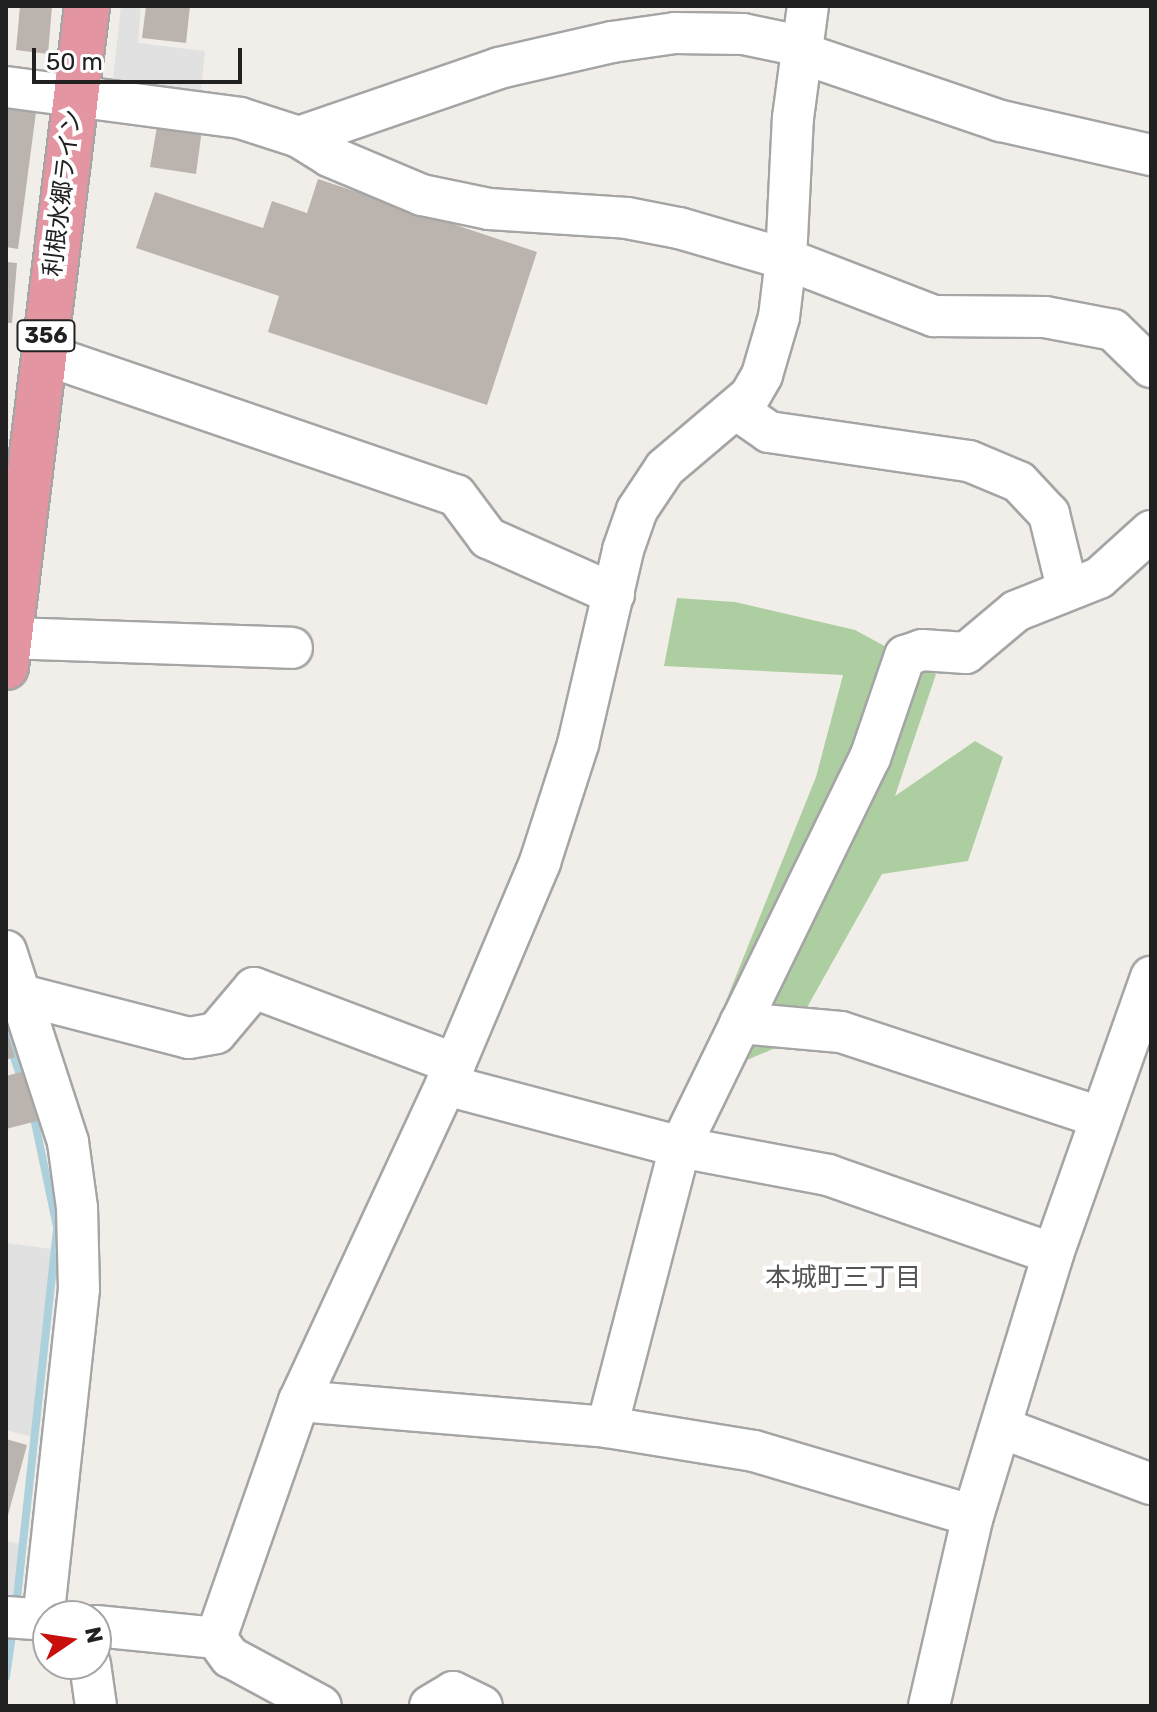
<!DOCTYPE html>
<meta charset="utf-8">
<style>
body{margin:0}
#map{position:relative;width:1157px;height:1712px;overflow:hidden;background:#f1eee9;font-family:Rubik,"Noto Sans JP",sans-serif}
div>[style]{position:absolute}
.forest>*{inset:0;background:#accea0}
.parking>*{inset:0;background:#e1e1e1}
.stream>*{height:8px;margin:-4px;padding:0 4px;transform-origin:4px;border-radius:4px;background:#acd0dc}
.building>*{inset:0;background:#bbb4ae}
.roads{filter:drop-shadow(2px 0 #a5a5a5) drop-shadow(-2px 0 #a5a5a5) drop-shadow(0 2px #a5a5a5) drop-shadow(0 -2px #a5a5a5)}
.minor>*{height:40px;margin:-20px;padding:0 20px;transform-origin:20px;border-radius:20px;background:#fff}
.highway>*{height:44px;margin:-22px;padding:0 22px;transform-origin:22px;border-radius:22px;background:#e395a2}
span{translate:-50% -50%;white-space:nowrap;text-align:center;line-height:1.15;-webkit-text-stroke:8px #fff;paint-order:stroke}
.shield-label span{padding:2px 6px;background:#fff;border:2px solid;border-radius:6px;-webkit-text-stroke-width:0}
.shield-label{font-size:22px;color:#212121;font-weight:700}
.street-label{font-size:24px;color:#212121}
.neighbourhood-label{font-size:26px;color:#545454}
.frame{position:absolute;inset:0;border:8px solid #212121;pointer-events:none}
.north{position:absolute;left:32px;top:1600px;width:80px;height:80px;box-sizing:border-box;background:#fff;border:2px solid #a6a6a6;border-radius:50%;rotate:77deg;font-size:22px;font-weight:700;line-height:32px;text-align:center;color:#212121}
.north::after{content:'';display:block;margin:auto;width:28px;height:36px;background:#c80f0b;clip-path:polygon(50% 0,100% 100%,50% 72%,0 100%)}
.scale{position:absolute;left:32px;top:48px;width:210px;height:36px;box-sizing:border-box;border:4px solid #212121;border-top:0;padding-left:10px;font-size:24px;line-height:28px;white-space:nowrap;color:#212121;-webkit-text-stroke:6px #fff;paint-order:stroke}
</style>
<div id="map">
<div class="forest">
<div style="clip-path:polygon(677px 598px,735px 602px,855px 630px,936px 674px,895px 796px,975px 741px,1003px 757px,968px 861px,882px 874px,787px 1043px,693px 1083px,816px 777px,843px 675px,664px 666px)"></div>
</div>
<div class="parking">
<div style="clip-path:polygon(121px 6px,141px 6px,138px 43px,205px 51px,200px 98px,112px 88px)"></div>
<div style="clip-path:polygon(6px 1243px,53px 1249px,36px 1438px,6px 1430px)"></div>
<div style="clip-path:polygon(6px 1541px,21px 1544px,17px 1601px,6px 1600px)"></div>
</div>
<div class="stream">
<div style="left:6px;top:1033px;width:51px;rotate:71.6deg"></div>
<div style="left:16px;top:1607px;width:382px;rotate:-83.8deg"></div>
<div style="left:57px;top:1227px;width:116px;rotate:-101.9deg"></div>
<div style="left:6px;top:1677px;width:49px;rotate:-81.9deg"></div>
</div>
<div class="building">
<div style="clip-path:polygon(20px 6px,52px 6px,48px 54px,16px 50px)"></div>
<div style="clip-path:polygon(146px 6px,190px 6px,186px 43px,142px 38px)"></div>
<div style="clip-path:polygon(6px 108px,36px 112px,18px 249px,6px 247px)"></div>
<div style="clip-path:polygon(159px 115px,203px 122px,196px 174px,150px 167px)"></div>
<div style="clip-path:polygon(318px 179px,537px 252px,487px 405px,268px 332px,279px 296px,136px 248px,155px 192px,263px 228px,272px 201px,307px 213px)"></div>
<div style="clip-path:polygon(6px 262px,17px 263px,12px 323px,6px 323px)"></div>
<div style="clip-path:polygon(6px 1029px,15px 1057px,6px 1060px)"></div>
<div style="clip-path:polygon(25px 1071px,37px 1121px,6px 1129px,6px 1076px)"></div>
<div style="clip-path:polygon(6px 1439px,27px 1445px,7px 1519px,6px 1519px)"></div>
</div>
<div class="roads">
<div class="minor">
<div style="left:801px;top:53px;width:211px;rotate:18.8deg"></div>
<div style="left:1001px;top:121px;width:154px;rotate:12.8deg"></div>
<div style="left:6px;top:87px;width:236px;rotate:7.5deg"></div>
<div style="left:240px;top:118px;width:62px;rotate:17.9deg"></div>
<div style="left:299px;top:137px;width:36px;rotate:32deg"></div>
<div style="left:329px;top:156px;width:101px;rotate:22.8deg"></div>
<div style="left:422px;top:195px;width:68px;rotate:11.8deg"></div>
<div style="left:489px;top:209px;width:138px;rotate:3.7deg"></div>
<div style="left:627px;top:218px;width:53px;rotate:10.9deg"></div>
<div style="left:679px;top:228px;width:111px;rotate:16.2deg"></div>
<div style="left:786px;top:259px;width:159px;rotate:21.1deg"></div>
<div style="left:934px;top:316px;width:111px;rotate:0.5deg"></div>
<div style="left:1045px;top:317px;width:69px;rotate:10.8deg"></div>
<div style="left:1113px;top:330px;width:53px;rotate:44.2deg"></div>
<div style="left:299px;top:137px;width:212px;rotate:-19deg"></div>
<div style="left:499px;top:68px;width:116px;rotate:-13deg"></div>
<div style="left:612px;top:42px;width:64px;rotate:-8.1deg"></div>
<div style="left:675px;top:33px;width:68px;rotate:0.8deg"></div>
<div style="left:743px;top:34px;width:59px;rotate:11.7deg"></div>
<div style="left:43px;top:354px;width:436px;rotate:18.9deg"></div>
<div style="left:456px;top:495px;width:54px;rotate:53.3deg"></div>
<div style="left:488px;top:538px;width:138px;rotate:24deg"></div>
<div style="left:736px;top:409px;width:40px;rotate:34.9deg"></div>
<div style="left:769px;top:432px;width:202px;rotate:8.3deg"></div>
<div style="left:969px;top:461px;width:54px;rotate:22.8deg"></div>
<div style="left:1019px;top:482px;width:44px;rotate:46.8deg"></div>
<div style="left:1049px;top:514px;width:76px;rotate:76.3deg"></div>
<div style="left:9px;top:638px;width:283px;rotate:2deg"></div>
<div style="left:6px;top:951px;width:201px;rotate:72deg"></div>
<div style="left:68px;top:1142px;width:67px;rotate:82.2deg"></div>
<div style="left:77px;top:1208px;width:81px;rotate:88.6deg"></div>
<div style="left:79px;top:1289px;width:333px;rotate:96.2deg"></div>
<div style="left:22px;top:995px;width:172px;rotate:14.4deg"></div>
<div style="left:189px;top:1038px;width:27px;rotate:-10deg"></div>
<div style="left:216px;top:1033px;width:59px;rotate:-49.8deg"></div>
<div style="left:254px;top:988px;width:215px;rotate:20.7deg"></div>
<div style="left:740px;top:1023px;width:101px;rotate:5.1deg"></div>
<div style="left:841px;top:1032px;width:263px;rotate:18.2deg"></div>
<div style="left:446px;top:1085px;width:242px;rotate:14.8deg"></div>
<div style="left:680px;top:1147px;width:151px;rotate:10.7deg"></div>
<div style="left:828px;top:1175px;width:238px;rotate:19.3deg"></div>
<div style="left:299px;top:1401px;width:309px;rotate:4.8deg"></div>
<div style="left:607px;top:1427px;width:149px;rotate:9.3deg"></div>
<div style="left:754px;top:1451px;width:228px;rotate:16.5deg"></div>
<div style="left:607px;top:1427px;width:289px;rotate:-75.4deg"></div>
<div style="left:680px;top:1147px;width:433px;rotate:-64deg"></div>
<div style="left:870px;top:758px;width:108px;rotate:-71.1deg"></div>
<div style="left:905px;top:656px;width:18px;rotate:-19deg"></div>
<div style="left:922px;top:650px;width:44px;rotate:3.9deg"></div>
<div style="left:966px;top:653px;width:65px;rotate:-40deg"></div>
<div style="left:1016px;top:611px;width:89px;rotate:-21.7deg"></div>
<div style="left:1099px;top:578px;width:70px;rotate:-42.1deg"></div>
<div style="left:1002px;top:1428px;width:159px;rotate:20.6deg"></div>
<div style="left:6px;top:1617px;width:42px;rotate:4.1deg"></div>
<div style="left:96px;top:1626px;width:121px;rotate:5.7deg"></div>
<div style="left:216px;top:1638px;width:24px;rotate:54deg"></div>
<div style="left:230px;top:1657px;width:103px;rotate:28.3deg"></div>
<div style="left:216px;top:1638px;width:251px;rotate:-70.7deg"></div>
<div style="left:299px;top:1401px;width:349px;rotate:-65.1deg"></div>
<div style="left:446px;top:1085px;width:242px;rotate:-67.1deg"></div>
<div style="left:540px;top:862px;width:124px;rotate:-72.1deg"></div>
<div style="left:578px;top:744px;width:199px;rotate:-76.9deg"></div>
<div style="left:623px;top:550px;width:42px;rotate:-70.7deg"></div>
<div style="left:637px;top:510px;width:50px;rotate:-56.3deg"></div>
<div style="left:665px;top:468px;width:111px;rotate:-40.3deg"></div>
<div style="left:750px;top:396px;width:24px;rotate:-60deg"></div>
<div style="left:762px;top:375px;width:60px;rotate:-73.7deg"></div>
<div style="left:779px;top:317px;width:58px;rotate:-83.1deg"></div>
<div style="left:786px;top:259px;width:141px;rotate:-87.2deg"></div>
<div style="left:793px;top:118px;width:113px;rotate:-82.4deg"></div>
<div style="left:90px;top:1664px;width:42px;rotate:81.9deg"></div>
<div style="left:430px;top:1706px;width:27px;rotate:-31deg"></div>
<div style="left:453px;top:1692px;width:32px;rotate:26deg"></div>
<div style="left:929px;top:1706px;width:195px;rotate:-77deg"></div>
<div style="left:973px;top:1516px;width:274px;rotate:-73deg"></div>
<div style="left:1053px;top:1254px;width:294px;rotate:-70.5deg"></div>
</div>
<div class="highway">
<div style="left:6px;top:667px;width:666px;rotate:-83.01deg"></div>
</div>
</div>
<div class="shield-label">
<span style="left:46px;top:336px">356</span>
</div>
<div class="street-label">
<span style="left:63px;top:193px;rotate:-83deg">利根水郷ライン</span>
</div>
<div class="neighbourhood-label">
<span style="left:843px;top:1278px">本城町三丁目</span>
</div>
<div class="frame"></div>
<div class="north">N</div>
<div class="scale">50 m</div>
</div>
